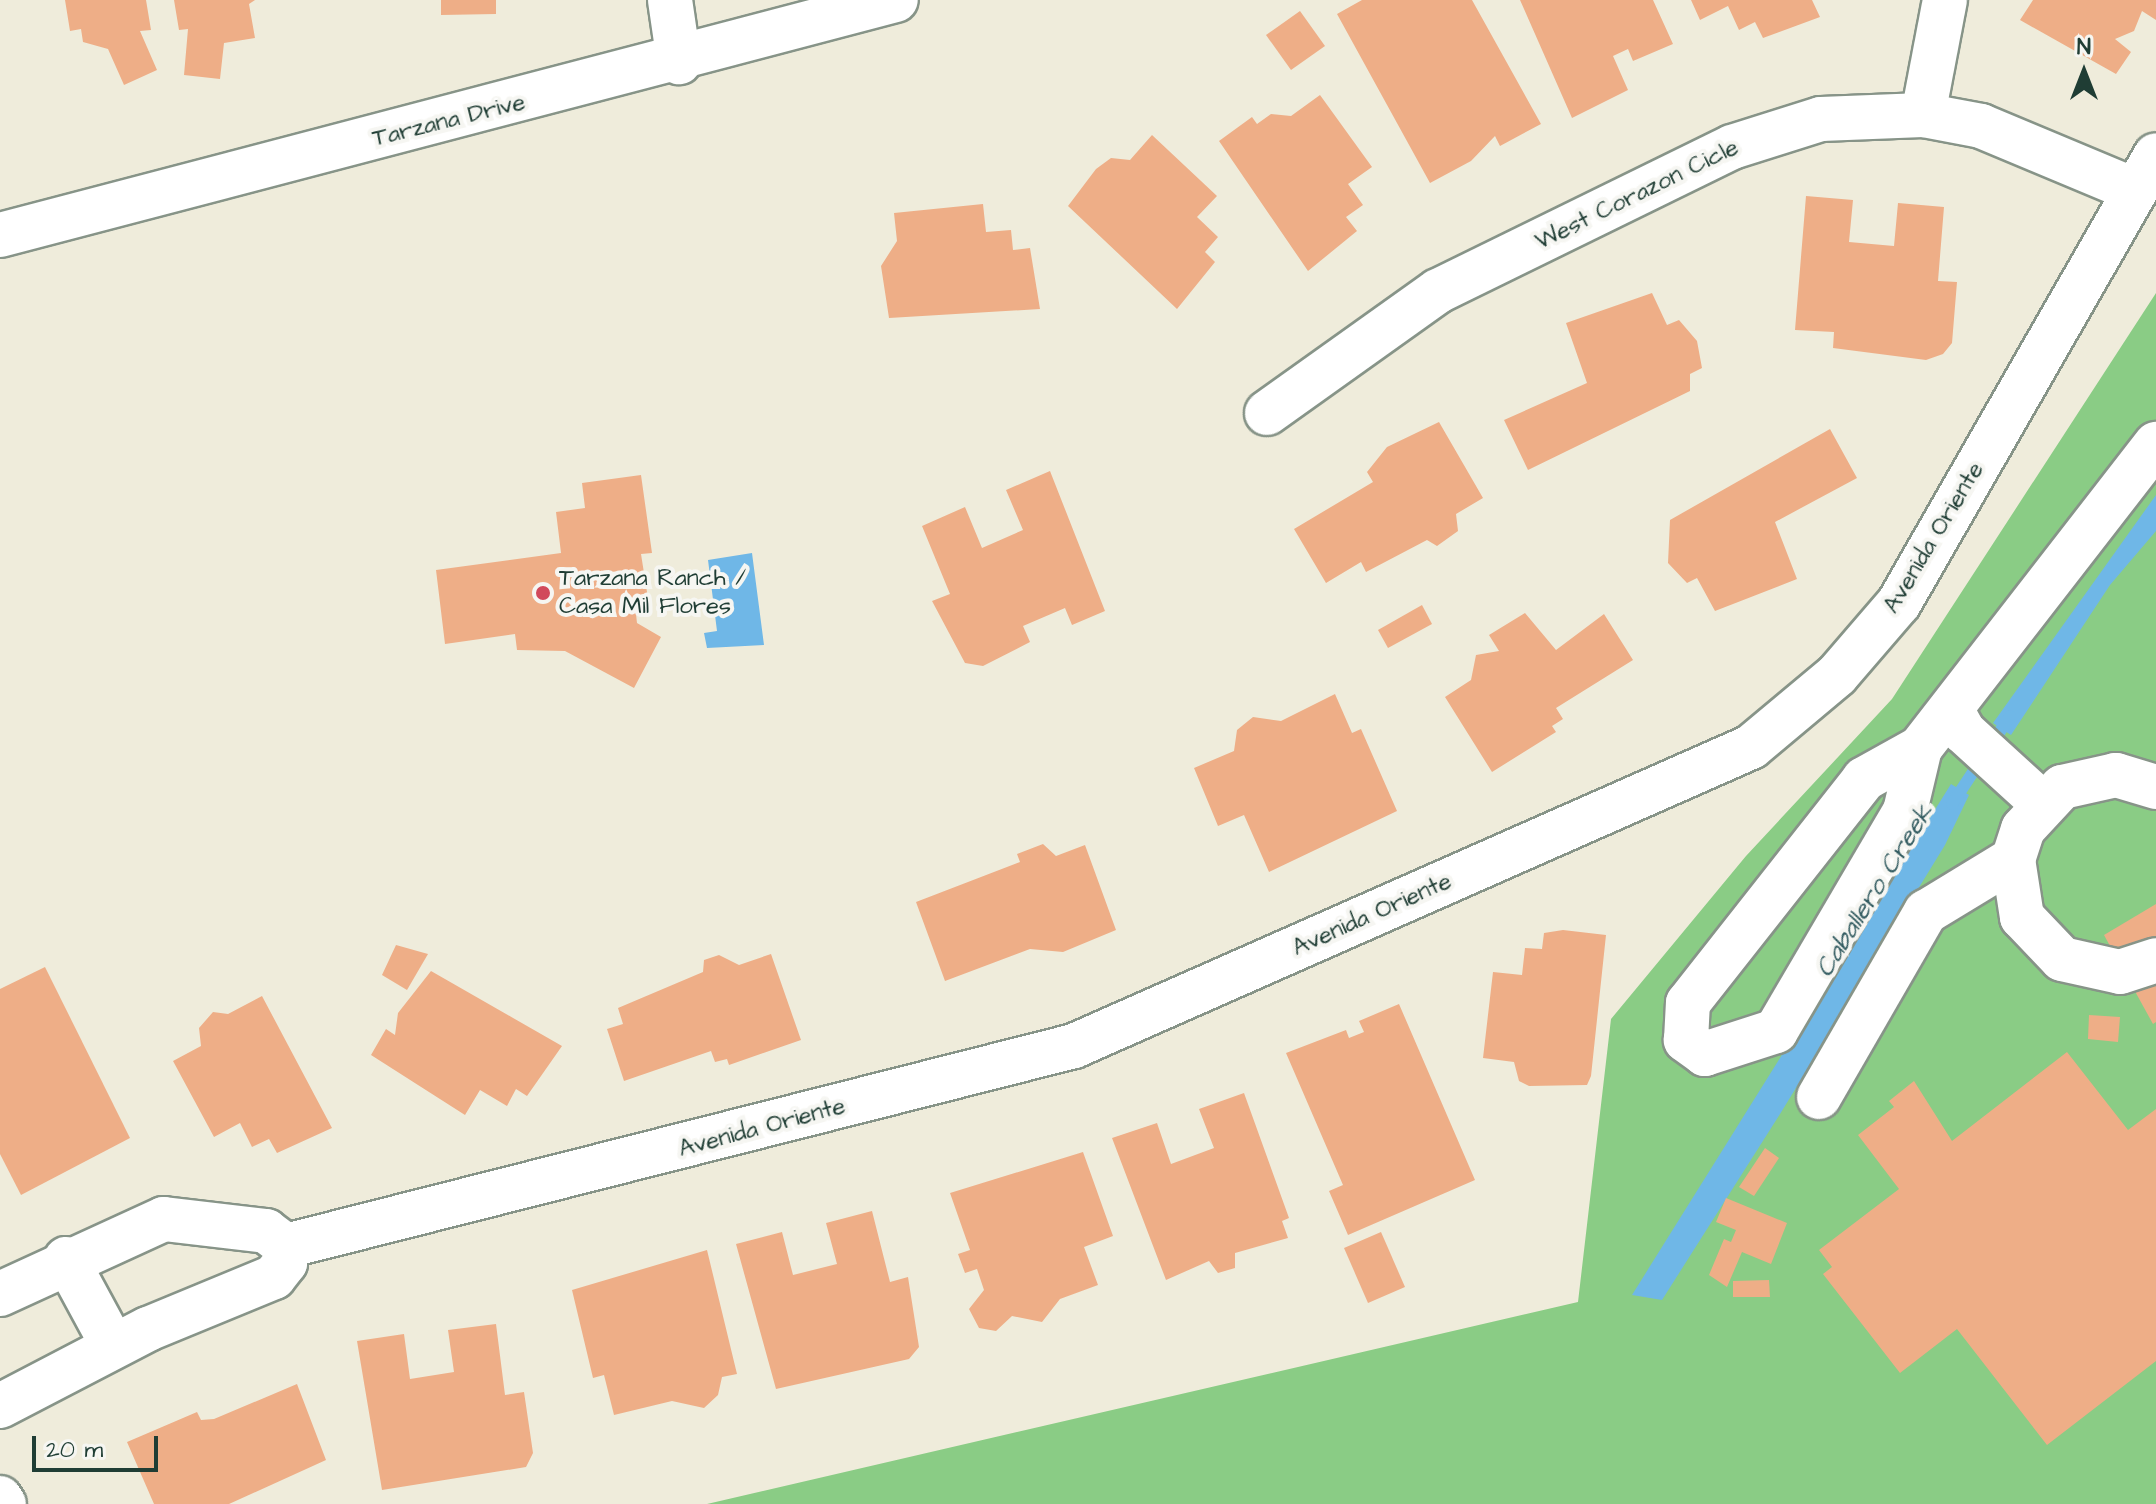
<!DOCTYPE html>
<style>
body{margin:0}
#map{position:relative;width:2156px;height:1504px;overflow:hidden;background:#efecdb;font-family:"Architects Daughter",sans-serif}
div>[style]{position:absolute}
.green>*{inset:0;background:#8acc85}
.water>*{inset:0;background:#6fb7e7}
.stream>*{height:12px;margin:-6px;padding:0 6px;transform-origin:6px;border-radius:6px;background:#6fb7e7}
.building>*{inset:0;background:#eeae87}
.roads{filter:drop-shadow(2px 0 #879488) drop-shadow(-2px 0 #879488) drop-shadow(0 2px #879488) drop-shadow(0 -2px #879488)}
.minor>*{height:44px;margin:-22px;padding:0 22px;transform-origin:22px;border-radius:22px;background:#fff}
.major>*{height:44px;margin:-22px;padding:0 22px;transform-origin:22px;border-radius:22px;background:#fff}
.dots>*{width:22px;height:22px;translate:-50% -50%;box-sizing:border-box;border:4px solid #f6f6f2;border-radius:50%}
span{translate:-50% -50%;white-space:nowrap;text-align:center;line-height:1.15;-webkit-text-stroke:8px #f6f6f2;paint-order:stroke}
.street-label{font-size:24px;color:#1f3d34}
.poi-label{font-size:24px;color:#1f3d34}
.left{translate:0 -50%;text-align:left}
.water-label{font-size:26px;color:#335c61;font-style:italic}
.north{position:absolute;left:2044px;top:32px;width:80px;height:80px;-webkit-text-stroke:6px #f6f6f2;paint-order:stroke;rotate:0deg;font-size:22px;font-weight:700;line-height:32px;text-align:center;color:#1f3d34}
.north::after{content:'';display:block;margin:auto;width:28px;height:36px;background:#1f3d34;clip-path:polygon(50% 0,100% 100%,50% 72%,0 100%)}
.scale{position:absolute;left:32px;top:1436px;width:126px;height:36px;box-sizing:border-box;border:4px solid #1f3d34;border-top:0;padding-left:10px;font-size:24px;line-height:28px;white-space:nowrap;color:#1f3d34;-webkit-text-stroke:6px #f6f6f2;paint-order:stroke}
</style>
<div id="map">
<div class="green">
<div style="clip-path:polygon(2156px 293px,2156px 1504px,707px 1504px,1578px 1302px,1611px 1019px,1746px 856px,1892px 699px)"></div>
</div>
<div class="water">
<div style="clip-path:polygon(2156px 495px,2156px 531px,2110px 585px,2011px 735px,1993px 723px)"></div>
<div style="clip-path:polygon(752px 553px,764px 645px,707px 648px,704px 633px,717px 631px,708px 560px)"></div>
<div style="clip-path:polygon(1951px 784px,1969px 795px,1945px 845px,1780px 1114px,1662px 1300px,1632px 1295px)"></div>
</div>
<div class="stream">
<div style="left:1952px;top:804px;width:105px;rotate:-56.6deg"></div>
</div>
<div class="building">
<div style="clip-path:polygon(65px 0,146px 0,151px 30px,140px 31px,157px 70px,124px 85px,108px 49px,83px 42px,81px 29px,70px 31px)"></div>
<div style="clip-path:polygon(174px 0,255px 0,249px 4px,255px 38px,224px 43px,220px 79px,184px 75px,188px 29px,179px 30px)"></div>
<div style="clip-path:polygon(441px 0,496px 0,496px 14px,441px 15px)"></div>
<div style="clip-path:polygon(1362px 0,1472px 0,1541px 124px,1500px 146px,1495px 136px,1471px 161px,1430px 183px,1337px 14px)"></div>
<div style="clip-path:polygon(1520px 0,1653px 0,1673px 44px,1633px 61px,1628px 49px,1613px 56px,1628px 90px,1572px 118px)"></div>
<div style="clip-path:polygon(1691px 0,1812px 0,1820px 17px,1763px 38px,1755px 22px,1739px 30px,1728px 6px,1700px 20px)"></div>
<div style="clip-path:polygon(2033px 0,2156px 0,2156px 20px,2142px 11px,2134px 31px,2115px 39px,2131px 52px,2116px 74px,2020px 20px)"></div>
<div style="clip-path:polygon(1300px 11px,1325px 46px,1291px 70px,1266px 35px)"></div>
<div style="clip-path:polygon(1320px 95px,1372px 167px,1348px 184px,1363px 205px,1346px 217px,1357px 231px,1308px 271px,1219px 141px,1252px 117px,1257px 124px,1271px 114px,1291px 116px)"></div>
<div style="clip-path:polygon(1152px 135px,1217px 196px,1197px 217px,1218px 237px,1205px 252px,1215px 262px,1177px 309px,1068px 206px,1096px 169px,1111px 158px,1130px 160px)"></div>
<div style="clip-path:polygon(1806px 196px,1853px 200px,1849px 242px,1894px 246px,1898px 203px,1944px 207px,1938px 281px,1957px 282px,1952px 343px,1943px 354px,1926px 360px,1833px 348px,1834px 332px,1795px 330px)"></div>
<div style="clip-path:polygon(983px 204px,986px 232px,1011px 230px,1013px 250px,1030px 248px,1040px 309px,889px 318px,881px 266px,897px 241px,894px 213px)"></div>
<div style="clip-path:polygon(1652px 293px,1667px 325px,1679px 320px,1697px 341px,1702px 368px,1690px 374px,1690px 391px,1528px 470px,1504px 420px,1587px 383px,1566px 323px)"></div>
<div style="clip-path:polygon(1439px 422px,1483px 498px,1456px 514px,1458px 531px,1437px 546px,1427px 540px,1366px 572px,1361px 562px,1326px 583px,1294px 529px,1373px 482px,1367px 472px,1387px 447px)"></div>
<div style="clip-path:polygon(1830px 429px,1857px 478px,1775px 522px,1797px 579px,1715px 611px,1697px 578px,1687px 583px,1668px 563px,1670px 520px)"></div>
<div style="clip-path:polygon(1050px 471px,1105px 611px,1072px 625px,1065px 608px,1023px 626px,1030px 642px,983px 666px,965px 663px,932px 601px,950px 594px,922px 526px,965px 507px,982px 548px,1023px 530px,1006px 490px)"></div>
<div style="clip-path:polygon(641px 475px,652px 553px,641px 554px,650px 611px,636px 614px,637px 623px,661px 637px,634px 688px,565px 651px,517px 650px,515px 634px,445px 644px,436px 570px,561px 553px,556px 512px,585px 508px,582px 483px)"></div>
<div style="clip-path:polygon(1422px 605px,1432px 624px,1388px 648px,1378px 630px)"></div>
<div style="clip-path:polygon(1525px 613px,1556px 650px,1604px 614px,1633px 660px,1556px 708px,1563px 719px,1552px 726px,1556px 732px,1492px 772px,1445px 697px,1471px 680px,1476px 655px,1499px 651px,1489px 635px)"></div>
<div style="clip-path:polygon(1335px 694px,1352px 733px,1361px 729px,1397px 811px,1269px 872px,1244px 815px,1218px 826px,1194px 768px,1234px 751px,1237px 730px,1253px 717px,1281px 721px)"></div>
<div style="clip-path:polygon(1043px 844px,1056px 856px,1085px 845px,1116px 930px,1063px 952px,1030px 949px,945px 981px,916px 902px,1020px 862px,1017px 854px)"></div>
<div style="clip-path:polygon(2156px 904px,2156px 1022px,2153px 1024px,2104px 935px)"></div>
<div style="clip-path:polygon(1563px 930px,1606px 935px,1591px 1076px,1587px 1085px,1529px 1086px,1519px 1081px,1514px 1062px,1483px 1058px,1493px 972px,1522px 975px,1525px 948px,1542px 949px,1544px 933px)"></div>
<div style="clip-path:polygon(396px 945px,428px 954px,407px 990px,382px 975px)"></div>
<div style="clip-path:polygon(771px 954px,801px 1040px,729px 1065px,727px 1059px,715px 1062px,711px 1051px,624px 1081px,607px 1029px,623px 1024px,618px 1008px,703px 972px,704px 960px,719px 955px,739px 965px)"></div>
<div style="clip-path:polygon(45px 967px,130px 1138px,21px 1195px,0 1154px,0 989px)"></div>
<div style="clip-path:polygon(431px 971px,562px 1046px,527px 1096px,516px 1089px,507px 1106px,480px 1090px,465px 1115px,371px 1055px,386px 1029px,395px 1035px,398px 1013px)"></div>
<div style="clip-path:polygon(262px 996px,332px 1128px,277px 1153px,269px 1139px,252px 1147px,240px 1123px,214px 1137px,173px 1061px,201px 1046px,199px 1028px,213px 1012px,228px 1014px)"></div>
<div style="clip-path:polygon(1399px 1004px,1475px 1180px,1348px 1235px,1329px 1191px,1343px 1185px,1286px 1053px,1346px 1030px,1349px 1038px,1364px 1032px,1359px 1021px)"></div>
<div style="clip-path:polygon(2089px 1015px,2120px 1017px,2118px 1042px,2088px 1039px)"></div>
<div style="clip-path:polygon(2067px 1052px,2128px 1130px,2156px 1109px,2156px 1361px,2047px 1445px,1957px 1329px,1900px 1373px,1823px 1274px,1832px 1267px,1819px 1250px,1899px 1189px,1858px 1135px,1894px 1107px,1889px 1101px,1914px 1081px,1952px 1141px)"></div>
<div style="clip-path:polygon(1244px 1093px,1289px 1218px,1282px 1221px,1288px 1238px,1235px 1253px,1235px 1268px,1218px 1273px,1209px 1261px,1166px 1280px,1112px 1138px,1157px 1123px,1171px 1164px,1214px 1148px,1199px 1109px)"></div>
<div style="clip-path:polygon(1765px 1148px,1779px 1158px,1754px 1196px,1739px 1187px)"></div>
<div style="clip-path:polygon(1083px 1152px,1113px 1236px,1084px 1247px,1098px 1285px,1060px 1299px,1042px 1322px,1012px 1316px,996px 1331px,979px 1328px,969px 1309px,984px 1290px,977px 1269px,965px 1273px,958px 1254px,970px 1250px,950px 1193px)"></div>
<div style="clip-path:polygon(1726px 1198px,1787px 1223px,1771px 1264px,1742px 1252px,1727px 1287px,1709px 1275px,1724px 1239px,1731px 1242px,1736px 1230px,1716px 1222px)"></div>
<div style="clip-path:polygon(872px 1211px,890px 1282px,908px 1277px,919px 1347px,909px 1359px,776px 1389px,736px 1244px,782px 1232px,793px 1275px,837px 1264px,826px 1223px)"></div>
<div style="clip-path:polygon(1381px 1232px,1405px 1287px,1368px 1303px,1344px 1248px)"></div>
<div style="clip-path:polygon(707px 1250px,737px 1374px,722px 1377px,718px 1395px,704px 1408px,672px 1401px,614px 1415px,604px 1375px,593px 1378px,572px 1290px)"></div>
<div style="clip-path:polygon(1769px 1280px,1770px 1297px,1733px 1297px,1733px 1281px)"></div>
<div style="clip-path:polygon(496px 1324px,505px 1395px,524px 1392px,533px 1453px,526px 1467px,382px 1490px,357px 1341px,404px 1334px,410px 1379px,454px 1372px,448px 1330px)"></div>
<div style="clip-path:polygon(297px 1384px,326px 1460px,229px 1504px,154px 1504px,127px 1442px,197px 1412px,201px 1420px,214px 1419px)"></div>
</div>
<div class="roads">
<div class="minor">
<div style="left:670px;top:0;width:63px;rotate:81.7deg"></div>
<div style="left:1923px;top:115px;width:117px;rotate:-79.2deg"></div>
<div style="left:0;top:235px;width:926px;rotate:-14.7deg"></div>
<div style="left:1267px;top:413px;width:210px;rotate:-35.5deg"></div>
<div style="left:1438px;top:291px;width:327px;rotate:-26.1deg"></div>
<div style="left:1732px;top:147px;width:93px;rotate:-17.5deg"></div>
<div style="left:1821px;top:119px;width:102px;rotate:-2.2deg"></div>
<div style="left:1923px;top:115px;width:59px;rotate:10.7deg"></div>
<div style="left:1981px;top:126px;width:166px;rotate:22.7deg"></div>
<div style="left:1951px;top:709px;width:26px;rotate:61deg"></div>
<div style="left:1964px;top:732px;width:105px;rotate:42.3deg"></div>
<div style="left:1920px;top:748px;width:65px;rotate:103.4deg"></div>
<div style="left:1905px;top:811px;width:255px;rotate:120.4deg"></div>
<div style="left:1776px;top:1031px;width:75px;rotate:162.1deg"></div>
<div style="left:1705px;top:1054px;width:24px;rotate:-144deg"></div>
<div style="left:1686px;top:1040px;width:37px;rotate:-87deg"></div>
<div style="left:1688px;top:1003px;width:285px;rotate:-51.8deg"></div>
<div style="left:1864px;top:779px;width:64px;rotate:-29deg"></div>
<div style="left:1920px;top:748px;width:385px;rotate:-52.2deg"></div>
<div style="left:2156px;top:787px;width:42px;rotate:-163.3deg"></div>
<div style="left:2116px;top:775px;width:55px;rotate:167.5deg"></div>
<div style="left:2062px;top:787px;width:57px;rotate:132.9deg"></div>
<div style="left:2023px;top:829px;width:32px;rotate:108deg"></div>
<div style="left:2013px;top:859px;width:59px;rotate:81.2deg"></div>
<div style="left:2022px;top:917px;width:58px;rotate:46.4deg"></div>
<div style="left:2062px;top:959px;width:59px;rotate:12.6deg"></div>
<div style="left:2120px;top:972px;width:38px;rotate:-18deg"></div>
<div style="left:1819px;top:1097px;width:214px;rotate:-60deg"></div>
<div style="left:1926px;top:912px;width:102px;rotate:-31.3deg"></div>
<div style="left:286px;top:1246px;width:813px;rotate:-14.24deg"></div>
<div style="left:1074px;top:1046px;width:740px;rotate:-23.83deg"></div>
<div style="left:1751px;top:747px;width:112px;rotate:-39.9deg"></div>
<div style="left:1837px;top:675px;width:95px;rotate:-49.3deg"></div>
<div style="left:1899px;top:603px;width:516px;rotate:-60.16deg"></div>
<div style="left:66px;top:1259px;width:99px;rotate:61.6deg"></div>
<div style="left:0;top:1294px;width:180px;rotate:-24.6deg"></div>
<div style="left:164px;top:1219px;width:103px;rotate:6.7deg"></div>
<div style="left:266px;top:1231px;width:25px;rotate:37deg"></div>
<div style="left:0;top:1406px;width:167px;rotate:-27.5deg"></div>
<div style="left:148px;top:1329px;width:136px;rotate:-22.4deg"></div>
<div style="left:274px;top:1277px;width:18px;rotate:-52deg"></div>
<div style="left:285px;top:1263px;width:17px;rotate:-87deg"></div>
</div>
<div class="major">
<div style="left:0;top:1498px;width:7px;rotate:56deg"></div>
</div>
</div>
<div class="dots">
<div style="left:543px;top:593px;background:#d1495b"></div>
</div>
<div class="street-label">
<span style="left:449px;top:121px;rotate:-14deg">Tarzana Drive</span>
<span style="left:1637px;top:195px;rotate:-26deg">West Corazon Cicle</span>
<span style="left:1934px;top:538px;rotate:-59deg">Avenida Oriente</span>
<span style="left:1372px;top:915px;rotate:-24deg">Avenida Oriente</span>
<span style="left:762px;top:1128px;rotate:-15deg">Avenida Oriente</span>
</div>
<div class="poi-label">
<span class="left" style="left:559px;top:593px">Tarzana Ranch /<br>Casa Mil Flores</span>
</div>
<div class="water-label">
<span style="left:1875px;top:891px;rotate:-58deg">Caballero Creek</span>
</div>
<div class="north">N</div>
<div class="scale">20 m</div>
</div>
